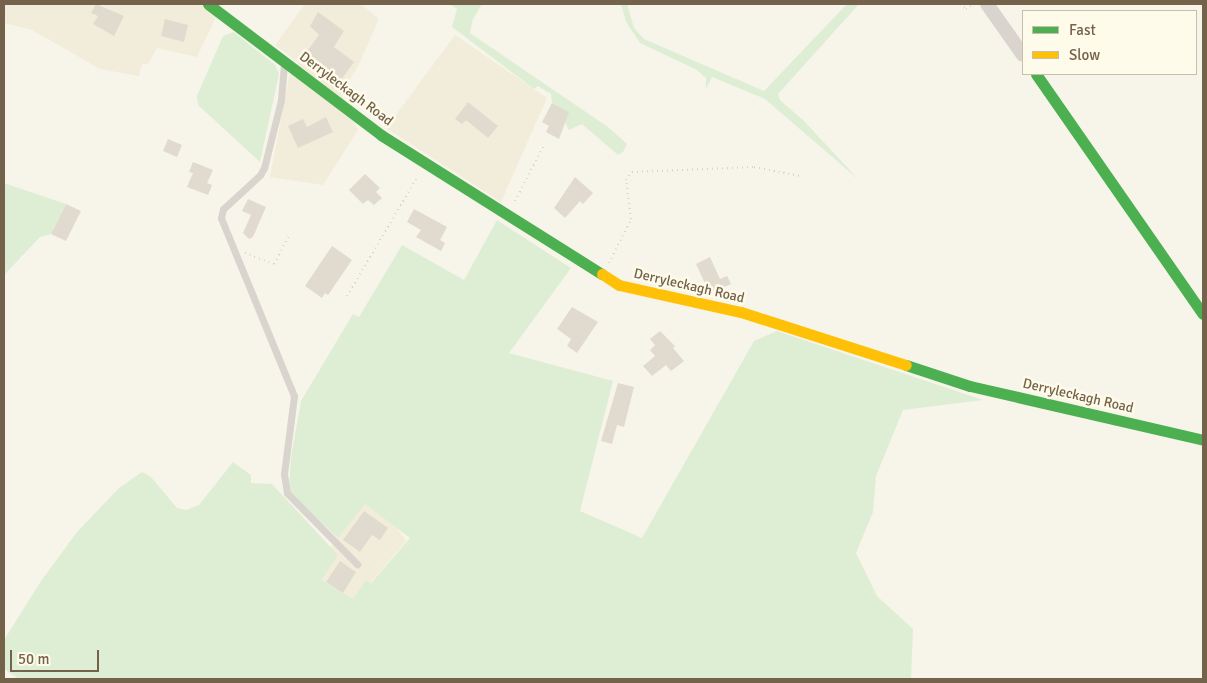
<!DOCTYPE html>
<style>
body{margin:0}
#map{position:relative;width:1207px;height:683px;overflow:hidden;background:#f7f4ea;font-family:Signika,sans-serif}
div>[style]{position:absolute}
.residential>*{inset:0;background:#f2edda}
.green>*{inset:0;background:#deeed5}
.building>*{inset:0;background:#e1dbcf}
.path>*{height:2px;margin-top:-1px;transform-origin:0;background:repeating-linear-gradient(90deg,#d8d3cb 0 1px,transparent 0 5px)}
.lane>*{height:7px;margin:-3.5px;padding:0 3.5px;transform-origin:3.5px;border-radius:3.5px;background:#d9d4cd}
.street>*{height:14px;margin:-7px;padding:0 7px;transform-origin:7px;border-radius:7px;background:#d9d4cd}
.fast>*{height:11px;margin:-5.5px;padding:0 5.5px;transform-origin:5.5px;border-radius:5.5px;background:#4caf50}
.slow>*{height:11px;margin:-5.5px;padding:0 5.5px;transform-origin:5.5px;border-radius:5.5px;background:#ffc107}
span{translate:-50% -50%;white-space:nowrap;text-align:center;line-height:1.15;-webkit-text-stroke:5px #fffbeb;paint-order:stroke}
.street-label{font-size:14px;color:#74634a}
.frame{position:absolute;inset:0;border:5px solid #74634a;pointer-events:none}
.legend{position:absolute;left:1022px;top:10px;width:175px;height:65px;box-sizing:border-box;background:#fffbeb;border:1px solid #c7beab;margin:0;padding:6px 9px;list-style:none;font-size:15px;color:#74634a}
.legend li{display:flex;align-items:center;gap:10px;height:25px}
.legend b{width:25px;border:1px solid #c7beab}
.scale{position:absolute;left:10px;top:650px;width:89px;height:22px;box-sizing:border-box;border:2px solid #74634a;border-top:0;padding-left:6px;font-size:15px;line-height:18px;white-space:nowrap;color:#74634a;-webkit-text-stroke:4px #fffbeb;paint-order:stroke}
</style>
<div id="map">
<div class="residential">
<div style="clip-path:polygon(4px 4px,222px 4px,197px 57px,157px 48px,148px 64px,142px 64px,139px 76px,100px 69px,32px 30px,4px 23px)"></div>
<div style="clip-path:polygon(305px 4px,361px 4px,379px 19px,359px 64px,341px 94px,358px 130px,323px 185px,270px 177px,289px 77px,299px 63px,275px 45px)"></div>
<div style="clip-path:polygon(455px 35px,547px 98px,501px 202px,386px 128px)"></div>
<div style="clip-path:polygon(365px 503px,394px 524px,406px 541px,370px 583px,366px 580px,353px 600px,322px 580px,338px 555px,330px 548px)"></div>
</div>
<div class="green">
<div style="clip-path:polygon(449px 4px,482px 4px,473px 19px,470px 33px,608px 127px,627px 144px,623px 152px,618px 155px,582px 124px,569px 130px,564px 121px,565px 110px,552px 103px,551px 94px,538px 86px,534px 89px,452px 27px,457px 9px)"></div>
<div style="clip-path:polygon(621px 4px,627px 4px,634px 28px,644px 39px,764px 91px,847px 4px,859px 4px,778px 94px,780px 100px,804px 121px,859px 180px,765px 99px,712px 77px,706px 89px,706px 78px,697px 70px,640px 43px,626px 22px)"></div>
<div style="clip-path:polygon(234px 32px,275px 65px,279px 74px,260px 162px,198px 105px,197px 96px,223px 36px)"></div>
<div style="clip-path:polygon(4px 183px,66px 204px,51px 234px,40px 237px,4px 275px)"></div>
<div style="clip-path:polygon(497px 220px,571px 268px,509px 353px,613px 381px,580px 511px,642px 538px,754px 341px,777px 331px,983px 400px,903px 410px,876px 476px,873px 512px,856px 553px,877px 596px,913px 629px,911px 679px,19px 679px,4px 669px,4px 640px,41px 581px,77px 532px,119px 488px,142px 472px,151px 477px,177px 508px,186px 510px,199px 505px,233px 462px,251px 475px,251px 483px,272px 484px,338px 555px,322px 580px,353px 599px,366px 580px,371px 583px,410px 538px,365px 504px,338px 538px,293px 496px,289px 488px,291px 457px,301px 401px,353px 314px,359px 317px,402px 245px,464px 280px)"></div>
</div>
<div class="building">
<div style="clip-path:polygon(96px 4px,124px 16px,114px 36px,93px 24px,98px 16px,91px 13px)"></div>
<div style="clip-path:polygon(318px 12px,344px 31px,334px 47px,354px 62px,341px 80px,305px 54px,319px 35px,310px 26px)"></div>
<div style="clip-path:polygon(165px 19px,188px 25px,184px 42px,161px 36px)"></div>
<div style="clip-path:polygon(468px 102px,498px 126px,488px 138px,466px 120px,462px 124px,455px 119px)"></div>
<div style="clip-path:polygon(552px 103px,569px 112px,559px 139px,546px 132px,549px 126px,542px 122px)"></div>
<div style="clip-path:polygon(326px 117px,333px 132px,298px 148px,288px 126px,303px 119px,307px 127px)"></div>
<div style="clip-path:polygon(168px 139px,182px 145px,177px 157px,163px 151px)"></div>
<div style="clip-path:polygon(193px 162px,213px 170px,207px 183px,212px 185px,208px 195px,187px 187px,193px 173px,189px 172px)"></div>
<div style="clip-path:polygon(365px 174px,380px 188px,376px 192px,382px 198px,374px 205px,368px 200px,363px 204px,349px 190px)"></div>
<div style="clip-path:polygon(575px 177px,593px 193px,583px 204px,580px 201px,565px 218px,554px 208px)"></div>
<div style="clip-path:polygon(248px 199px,266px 207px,253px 237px,249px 239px,243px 233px,251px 215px,242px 211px)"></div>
<div style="clip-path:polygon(66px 204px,81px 211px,66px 241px,51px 234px)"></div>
<div style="clip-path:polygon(414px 209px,447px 227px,440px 240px,445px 243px,441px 251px,416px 237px,421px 230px,407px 222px)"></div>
<div style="clip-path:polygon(332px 246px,352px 260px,328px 295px,325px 293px,322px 298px,305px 286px)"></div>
<div style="clip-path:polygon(710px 257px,720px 279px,727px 276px,731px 284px,710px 294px,696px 264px)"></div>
<div style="clip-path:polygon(572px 307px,598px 322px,577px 353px,567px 346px,571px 339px,557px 329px)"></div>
<div style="clip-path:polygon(660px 331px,675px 346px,673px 348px,684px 361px,671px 371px,666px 365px,652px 376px,643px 366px,655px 356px,650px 350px,655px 345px,650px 339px)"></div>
<div style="clip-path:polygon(618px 383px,634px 387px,624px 427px,617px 425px,612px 444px,601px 441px)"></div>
<div style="clip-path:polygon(364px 511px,388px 528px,380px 540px,372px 535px,360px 552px,343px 540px)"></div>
<div style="clip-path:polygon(340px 561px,356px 572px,343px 593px,326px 582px)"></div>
</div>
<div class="path">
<div style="left:960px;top:4px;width:8px;rotate:40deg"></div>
<div style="left:966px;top:9px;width:10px;rotate:-29deg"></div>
<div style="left:515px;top:201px;width:61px;rotate:-62.6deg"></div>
<div style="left:245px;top:253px;width:31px;rotate:21deg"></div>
<div style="left:274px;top:264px;width:32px;rotate:-62deg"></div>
<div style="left:609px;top:263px;width:49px;rotate:-63.4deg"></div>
<div style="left:631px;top:219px;width:39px;rotate:-97deg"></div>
<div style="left:626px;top:180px;width:10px;rotate:-53deg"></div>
<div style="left:632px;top:172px;width:122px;rotate:-2.3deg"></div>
<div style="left:754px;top:167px;width:47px;rotate:11.1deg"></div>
<div style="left:347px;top:296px;width:139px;rotate:-59.4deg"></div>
</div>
<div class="lane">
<div style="left:284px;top:65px;width:35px;rotate:95deg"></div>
<div style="left:281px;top:100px;width:70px;rotate:104deg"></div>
<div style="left:264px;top:168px;width:8px;rotate:120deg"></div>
<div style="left:260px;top:175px;width:50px;rotate:137.4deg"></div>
<div style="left:223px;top:209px;width:9px;rotate:103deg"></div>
<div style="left:221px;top:218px;width:192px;rotate:67.7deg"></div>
<div style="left:294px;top:396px;width:79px;rotate:97.3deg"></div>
<div style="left:284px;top:474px;width:19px;rotate:81deg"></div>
<div style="left:287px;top:493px;width:100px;rotate:45.4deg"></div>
</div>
<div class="street">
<div style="left:987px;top:4px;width:62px;rotate:54.8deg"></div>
</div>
<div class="fast">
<div style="left:208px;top:4px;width:217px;rotate:37.1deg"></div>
<div style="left:381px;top:135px;width:261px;rotate:32.2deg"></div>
<div style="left:1036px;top:74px;width:292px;rotate:55.2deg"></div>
<div style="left:906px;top:365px;width:67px;rotate:18.2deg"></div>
<div style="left:970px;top:386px;width:239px;rotate:13deg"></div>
</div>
<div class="slow">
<div style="left:602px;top:274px;width:20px;rotate:33deg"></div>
<div style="left:619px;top:285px;width:125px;rotate:12.5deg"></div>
<div style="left:741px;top:312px;width:173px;rotate:17.8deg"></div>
</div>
<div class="street-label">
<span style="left:346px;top:89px;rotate:37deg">Derryleckagh Road</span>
<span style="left:689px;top:286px;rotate:13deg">Derryleckagh Road</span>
<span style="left:1078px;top:396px;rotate:13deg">Derryleckagh Road</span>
</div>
<div class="frame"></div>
<ul class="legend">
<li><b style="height:6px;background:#4caf50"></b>Fast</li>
<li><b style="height:6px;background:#ffc107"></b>Slow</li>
</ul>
<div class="scale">50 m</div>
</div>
